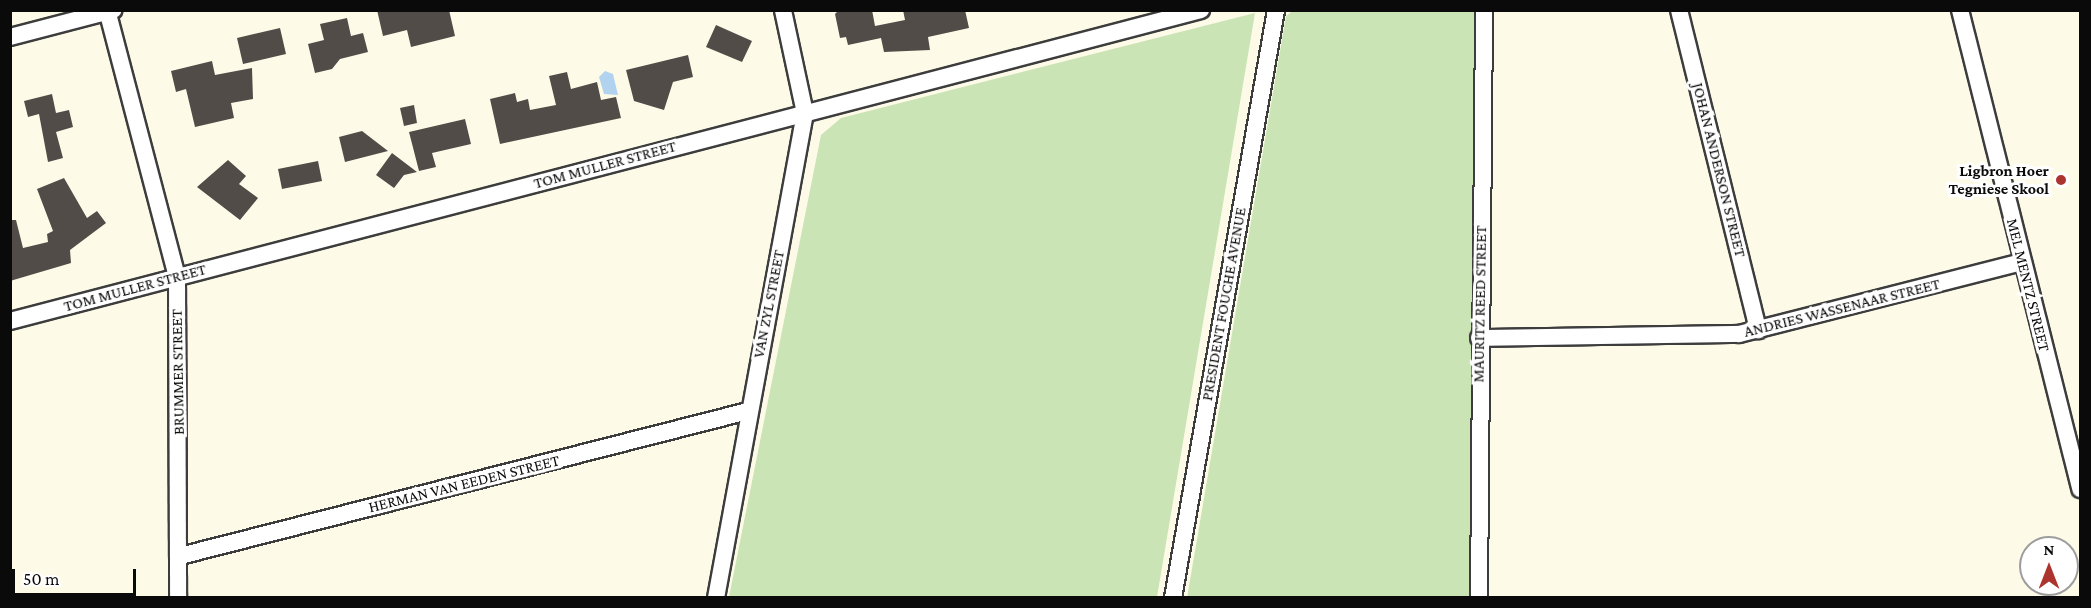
<!DOCTYPE html>
<style>
body{margin:0}
#map{position:relative;width:2091px;height:608px;overflow:hidden;background:#fdfbe8;font-family:"Crimson Pro",serif}
div>[style]{position:absolute}
.green>*{inset:0;background:#cae4b6}
.water>*{inset:0;background:#b1d3f0}
.building>*{inset:0;background:#514c47}
.roads{filter:drop-shadow(2px 0 #3d3d3d) drop-shadow(-2px 0 #3d3d3d) drop-shadow(0 2px #3d3d3d) drop-shadow(0 -2px #3d3d3d)}
.minor>*{height:16px;margin:-8px;padding:0 8px;transform-origin:8px;border-radius:8px;background:#fff}
.dots>*{width:16px;height:16px;translate:-50% -50%;box-sizing:border-box;border:3px solid #fff;border-radius:50%}
span{translate:-50% -50%;white-space:nowrap;text-align:center;line-height:1.15;-webkit-text-stroke:6px #fff;paint-order:stroke}
.street-label{font-size:16px;color:#0a0a0a}
.poi-label{font-size:16px;color:#0a0a0a;font-weight:700}
.right{translate:-100% -50%;text-align:right}
.frame{position:absolute;inset:0;border:12px solid #0a0a0a;pointer-events:none}
.north{position:absolute;left:2019px;top:536px;width:60px;height:60px;box-sizing:border-box;background:#fff;border:2px solid #9d9d9d;border-radius:50%;rotate:0deg;font-size:16px;font-weight:700;line-height:24px;text-align:center;color:#0a0a0a}
.north::after{content:'';display:block;margin:auto;width:21px;height:27px;background:#ad332e;clip-path:polygon(50% 0,100% 100%,50% 72%,0 100%)}
.scale{position:absolute;left:12px;top:569px;width:124px;height:27px;box-sizing:border-box;border:3px solid #0a0a0a;border-top:0;padding-left:8px;font-size:18px;line-height:21px;white-space:nowrap;color:#0a0a0a;-webkit-text-stroke:4px #fff;paint-order:stroke}
</style>
<div id="map">
<div class="green">
<div style="clip-path:polygon(1294px 10px,1475px 11px,1470px 597px,1187px 598px,1286px 16px)"></div>
<div style="clip-path:polygon(1255px 13px,1157px 597px,729px 597px,821px 135px,841px 118px)"></div>
</div>
<div class="water">
<div style="clip-path:polygon(605px 71px,613px 74px,618px 95px,604px 94px,599px 77px)"></div>
</div>
<div class="building">
<div style="clip-path:polygon(377px 10px,449px 10px,455px 36px,411px 47px,407px 30px,383px 36px)"></div>
<div style="clip-path:polygon(839px 10px,872px 10px,875px 26px,905px 20px,903px 10px,965px 10px,969px 28px,928px 37px,930px 50px,884px 52px,881px 38px,848px 45px,846px 37px,840px 38px,835px 14px)"></div>
<div style="clip-path:polygon(347px 18px,351px 36px,363px 33px,368px 52px,340px 59px,332px 69px,315px 73px,308px 44px,324px 40px,320px 24px)"></div>
<div style="clip-path:polygon(716px 25px,752px 41px,742px 62px,706px 47px)"></div>
<div style="clip-path:polygon(280px 28px,286px 54px,243px 64px,237px 38px)"></div>
<div style="clip-path:polygon(688px 55px,693px 77px,673px 82px,664px 110px,634px 101px,626px 70px)"></div>
<div style="clip-path:polygon(212px 61px,215px 75px,252px 68px,253px 99px,231px 103px,234px 118px,195px 127px,186px 89px,176px 92px,171px 71px)"></div>
<div style="clip-path:polygon(567px 72px,571px 89px,597px 82px,601px 100px,616px 97px,621px 118px,500px 144px,490px 99px,515px 93px,517px 102px,528px 99px,530px 110px,556px 105px,549px 76px)"></div>
<div style="clip-path:polygon(52px 94px,56px 113px,69px 110px,73px 127px,56px 132px,63px 158px,48px 162px,39px 114px,28px 117px,24px 101px)"></div>
<div style="clip-path:polygon(414px 105px,417px 123px,404px 126px,400px 108px)"></div>
<div style="clip-path:polygon(465px 119px,471px 144px,432px 153px,436px 167px,419px 171px,409px 132px)"></div>
<div style="clip-path:polygon(362px 131px,388px 151px,345px 162px,339px 137px)"></div>
<div style="clip-path:polygon(392px 153px,417px 172px,404px 175px,394px 188px,376px 175px)"></div>
<div style="clip-path:polygon(228px 160px,246px 176px,239px 184px,258px 198px,240px 220px,197px 187px)"></div>
<div style="clip-path:polygon(318px 161px,322px 181px,282px 189px,278px 169px)"></div>
<div style="clip-path:polygon(64px 178px,87px 218px,97px 211px,106px 223px,70px 250px,71px 263px,10px 281px,10px 220px,16px 220px,23px 248px,48px 242px,47px 234px,53px 231px,37px 189px)"></div>
</div>
<div class="roads">
<div class="minor">
<div style="left:107px;top:10px;width:276px;rotate:75.3deg"></div>
<div style="left:177px;top:277px;width:321px;rotate:89.8deg"></div>
<div style="left:1679px;top:10px;width:330px;rotate:76.1deg"></div>
<div style="left:1960px;top:10px;width:494px;rotate:75.9deg"></div>
<div style="left:10px;top:37px;width:107px;rotate:-14.6deg"></div>
<div style="left:10px;top:321px;width:1231px;rotate:-14.63deg"></div>
<div style="left:1479px;top:338px;width:260px;rotate:-0.9deg"></div>
<div style="left:1739px;top:334px;width:292px;rotate:-14.3deg"></div>
<div style="left:180px;top:556px;width:586px;rotate:-14.32deg"></div>
<div style="left:716px;top:598px;width:493px;rotate:-79.6deg"></div>
<div style="left:805px;top:113px;width:105px;rotate:-102.1deg"></div>
<div style="left:1173px;top:598px;width:597px;rotate:-80.06deg"></div>
<div style="left:1479px;top:598px;width:588px;rotate:-89.51deg"></div>
</div>
</div>
<div class="dots">
<div style="left:2061px;top:180px;background:#ad332e"></div>
</div>
<div class="street-label">
<span style="left:605px;top:165px;rotate:-15deg">TOM MULLER STREET</span>
<span style="left:1719px;top:170px;rotate:76deg">JOHAN ANDERSON STREET</span>
<span style="left:2028px;top:285px;rotate:76deg">MEL MENTZ STREET</span>
<span style="left:135px;top:288px;rotate:-15deg">TOM MULLER STREET</span>
<span style="left:769px;top:304px;rotate:-79deg">VAN ZYL STREET</span>
<span style="left:1224px;top:304px;rotate:-80deg">PRESIDENT FOUCHE AVENUE</span>
<span style="left:1480px;top:304px;rotate:-89deg">MAURITZ REED STREET</span>
<span style="left:1842px;top:308px;rotate:-14deg">ANDRIES WASSENAAR STREET</span>
<span style="left:178px;top:372px;rotate:-91deg">BRUMMER STREET</span>
<span style="left:464px;top:484px;rotate:-14deg">HERMAN VAN EEDEN STREET</span>
</div>
<div class="poi-label">
<span class="right" style="left:2049px;top:180px">Ligbron Hoer<br>Tegniese Skool</span>
</div>
<div class="frame"></div>
<div class="north">N</div>
<div class="scale">50 m</div>
</div>
